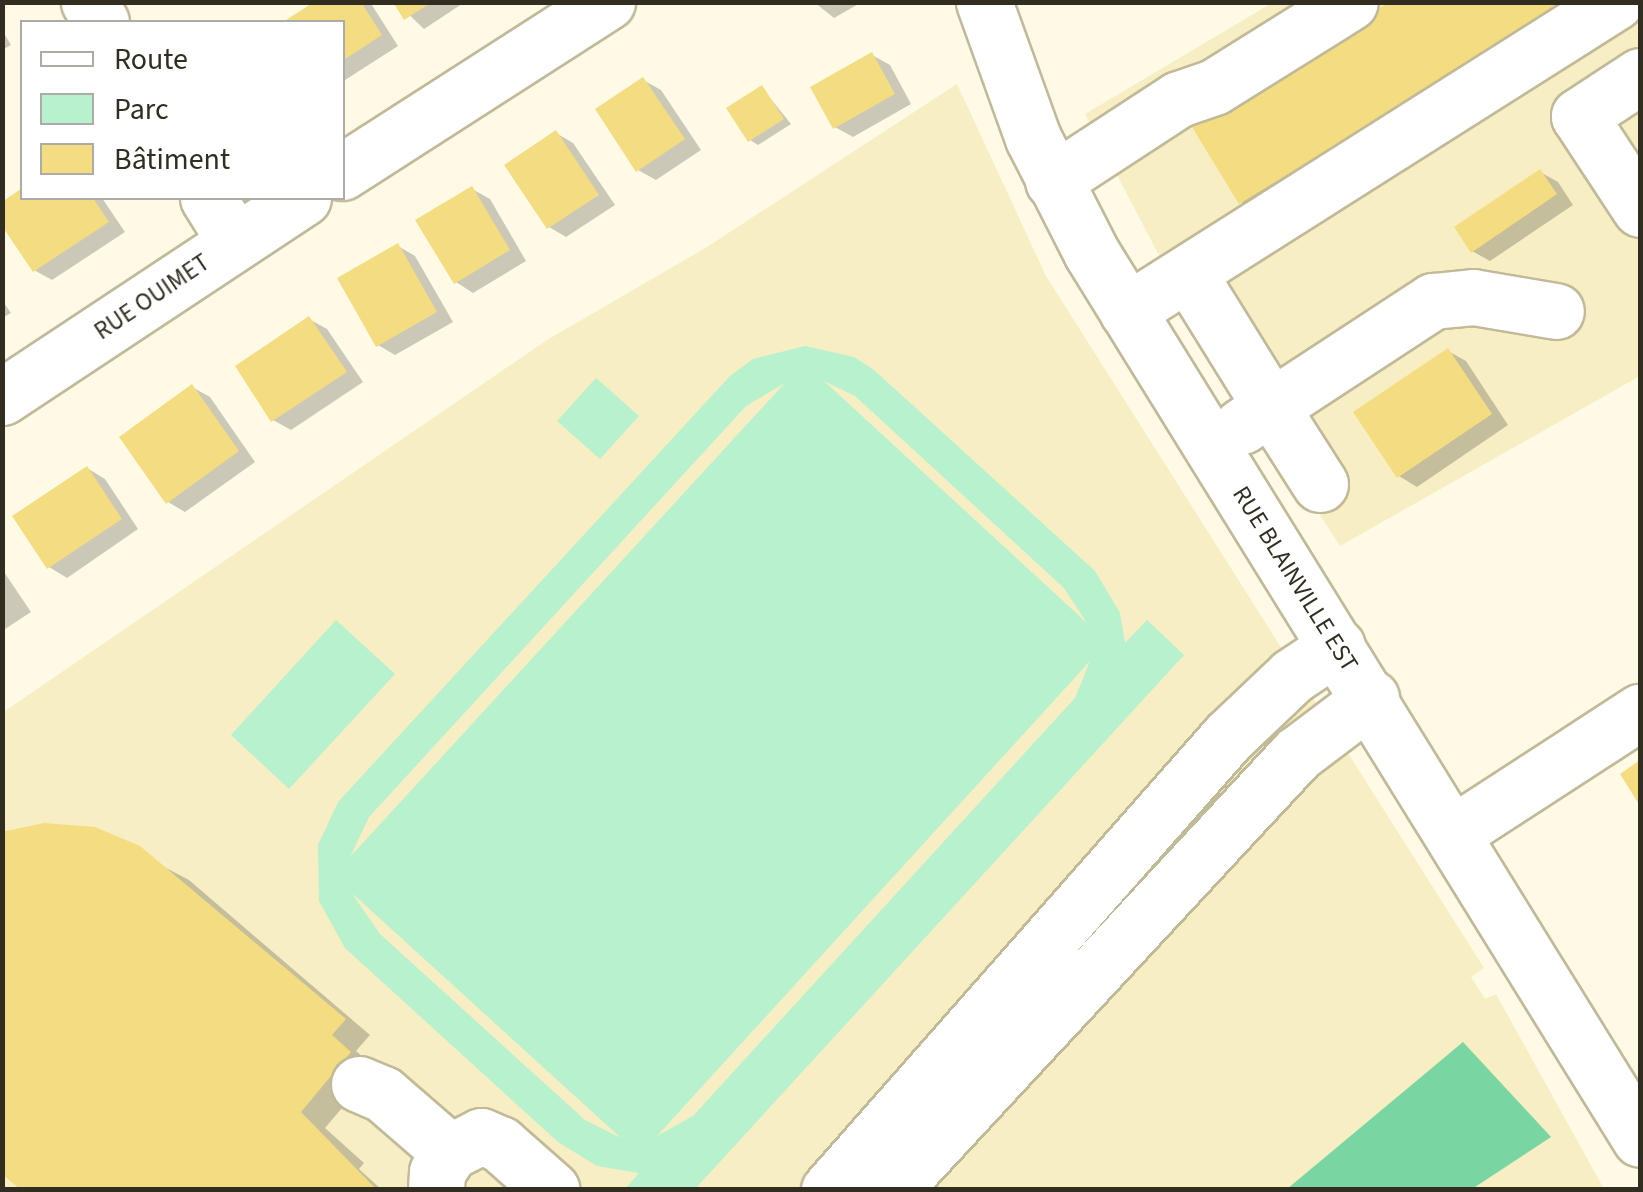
<!DOCTYPE html>
<meta charset="utf-8">
<style>
body{margin:0}
#map{position:relative;width:1643px;height:1192px;overflow:hidden;background:#fefae6;font-family:"Source Sans 3",sans-serif}
div>[style]{position:absolute}
.built>*{inset:0;background:#f7eec4}
.green>*{inset:0;background:#b7f1ce}
.forest>*{inset:0;background:#79d5a1}
.shadow>*{inset:0;background:#0003}
.building>*{inset:0;background:#f3dd80}
.roads{filter:drop-shadow(2px 0 #c1ba99) drop-shadow(-2px 0 #c1ba99) drop-shadow(0 2px #c1ba99) drop-shadow(0 -2px #c1ba99)}
.minor>*{height:55px;margin:-27.5px;padding:0 27.5px;transform-origin:27.5px;border-radius:27.5px;background:#fff}
span{translate:-50% -50%;white-space:nowrap;text-align:center;line-height:1.15;-webkit-text-stroke:8px #fff;paint-order:stroke}
.street-label{font-size:25px;color:#312e21}
.frame{position:absolute;inset:0;border:5px solid #312e21;pointer-events:none}
.legend{position:absolute;left:20px;top:20px;width:325px;height:180px;box-sizing:border-box;background:#fff;border:2px solid #adaba6;margin:0;padding:12px 18px;list-style:none;font-size:30px;color:#312e21}
.legend li{display:flex;align-items:center;gap:20px;height:50px}
.legend b{width:50px;border:2px solid #adaba6}
</style>
<div id="map">
<div class="built">
<div style="clip-path:polygon(1272px 3px,1640px 3px,1640px 376px,1340px 546px,1187px 309px,1085px 114px)"></div>
<div style="clip-path:polygon(957px 84px,1046px 276px,1484px 968px,1471px 977px,1485px 999px,1496px 994px,1604px 1189px,3px 1189px,2px 713px,547px 340px,707px 247px)"></div>
</div>
<div class="green">
<div style="clip-path:polygon(evenodd,805px 346px,854px 357px,874px 370px,1095px 571px,1120px 613px,1125px 643px,1147px 620px,1184px 655px,695px 1189px,625px 1189px,639px 1173px,597px 1166px,558px 1142px,345px 948px,319px 901px,318px 845px,338px 802px,730px 376px,753px 359px,805px 346px,824px 381px,855px 396px,1064px 588px,1087px 623px,824px 381px,805px 346px,783px 384px,783px 385px,350px 857px,369px 817px,746px 406px,783px 384px,805px 346px,1090px 661px,1075px 698px,693px 1116px,657px 1136px,1090px 661px,805px 346px,353px 895px,354px 895px,621px 1138px,585px 1120px,380px 934px,353px 895px)"></div>
<div style="clip-path:polygon(596px 378px,639px 416px,600px 459px,557px 421px)"></div>
<div style="clip-path:polygon(336px 620px,395px 674px,289px 789px,231px 735px)"></div>
</div>
<div class="forest">
<div style="clip-path:polygon(1463px 1042px,1551px 1137px,1472px 1189px,1287px 1189px)"></div>
</div>
<div class="shadow">
<div style="clip-path:polygon(318px 2px,370px 2px,398px 46px,342px 82px,342px 22px,288px 22px)"></div>
<div style="clip-path:polygon(396px 2px,465px 2px,424px 29px)"></div>
<div style="clip-path:polygon(814px 2px,862px 2px,834px 18px)"></div>
<div style="clip-path:polygon(1635px 2px,1274px 221px,1241px 202px,1195px 127px)"></div>
<div style="clip-path:polygon(2px 30px,11px 45px,2px 50px)"></div>
<div style="clip-path:polygon(872px 55px,890px 65px,911px 104px,853px 137px,835px 127px)"></div>
<div style="clip-path:polygon(643px 80px,661px 90px,701px 150px,656px 180px,638px 170px)"></div>
<div style="clip-path:polygon(762px 88px,791px 124px,758px 145px,750px 140px)"></div>
<div style="clip-path:polygon(556px 133px,573px 143px,615px 205px,566px 237px,549px 227px)"></div>
<div style="clip-path:polygon(1540px 172px,1558px 182px,1573px 205px,1490px 261px,1472px 251px)"></div>
<div style="clip-path:polygon(472px 189px,490px 199px,526px 261px,473px 293px,456px 282px)"></div>
<div style="clip-path:polygon(22px 191px,22px 198px,102px 198px,125px 232px,52px 280px,34px 270px,2px 205px)"></div>
<div style="clip-path:polygon(398px 246px,415px 256px,453px 322px,395px 355px,378px 345px)"></div>
<div style="clip-path:polygon(2px 300px,11px 313px,2px 318px)"></div>
<div style="clip-path:polygon(309px 319px,327px 329px,363px 382px,291px 430px,273px 420px)"></div>
<div style="clip-path:polygon(1448px 351px,1466px 361px,1508px 425px,1417px 487px,1399px 476px)"></div>
<div style="clip-path:polygon(192px 387px,210px 397px,255px 462px,185px 512px,168px 502px)"></div>
<div style="clip-path:polygon(87px 468px,105px 479px,138px 529px,67px 578px,49px 567px)"></div>
<div style="clip-path:polygon(2px 569px,31px 612px,2px 631px)"></div>
<div style="clip-path:polygon(94px 830px,189px 880px,370px 1035px,356px 1051px,376px 1068px,325px 1128px,364px 1163px,359px 1169px,382px 1190px,25px 1190px,2px 1170px,2px 831px)"></div>
</div>
<div class="building">
<div style="clip-path:polygon(314px 2px,361px 2px,382px 35px,342px 61px,342px 22px,283px 22px)"></div>
<div style="clip-path:polygon(393px 2px,432px 2px,404px 20px)"></div>
<div style="clip-path:polygon(1389px 2px,1572px 2px,1239px 204px,1192px 127px)"></div>
<div style="clip-path:polygon(872px 52px,895px 94px,833px 129px,810px 87px)"></div>
<div style="clip-path:polygon(643px 77px,685px 139px,636px 172px,595px 109px)"></div>
<div style="clip-path:polygon(762px 85px,784px 119px,748px 142px,726px 108px)"></div>
<div style="clip-path:polygon(556px 130px,599px 195px,547px 229px,504px 165px)"></div>
<div style="clip-path:polygon(1540px 169px,1557px 194px,1471px 253px,1454px 227px)"></div>
<div style="clip-path:polygon(472px 186px,510px 250px,454px 284px,415px 220px)"></div>
<div style="clip-path:polygon(22px 188px,22px 198px,93px 198px,109px 222px,33px 272px,2px 226px,2px 202px)"></div>
<div style="clip-path:polygon(398px 243px,437px 312px,376px 347px,337px 278px)"></div>
<div style="clip-path:polygon(309px 316px,347px 372px,271px 422px,235px 366px)"></div>
<div style="clip-path:polygon(1448px 348px,1492px 414px,1397px 478px,1353px 412px)"></div>
<div style="clip-path:polygon(192px 384px,239px 451px,166px 504px,119px 437px)"></div>
<div style="clip-path:polygon(87px 466px,122px 519px,47px 569px,12px 516px)"></div>
<div style="clip-path:polygon(1640px 760px,1640px 806px,1620px 774px)"></div>
<div style="clip-path:polygon(44px 823px,95px 827px,140px 846px,346px 1019px,332px 1035px,351px 1052px,301px 1112px,377px 1190px,21px 1190px,2px 1174px,2px 832px)"></div>
</div>
<div class="roads">
<div class="minor">
<div style="left:89px;top:2px;width:23px;rotate:59deg"></div>
<div style="left:984px;top:2px;width:145px;rotate:70.2deg"></div>
<div style="left:1033px;top:138px;width:128px;rotate:63deg"></div>
<div style="left:1091px;top:252px;width:1043px;rotate:58.24deg"></div>
<div style="left:1640px;top:76px;width:73px;rotate:146.7deg"></div>
<div style="left:1579px;top:116px;width:111px;rotate:56.7deg"></div>
<div style="left:342px;top:172px;width:315px;rotate:-32.7deg"></div>
<div style="left:1053px;top:181px;width:150px;rotate:-33.1deg"></div>
<div style="left:1179px;top:99px;width:37px;rotate:-19deg"></div>
<div style="left:1214px;top:87px;width:160px;rotate:-32deg"></div>
<div style="left:208px;top:198px;width:51px;rotate:57.9deg"></div>
<div style="left:1188px;top:273px;width:158px;rotate:58.2deg"></div>
<div style="left:1271px;top:407px;width:35px;rotate:147deg"></div>
<div style="left:1127px;top:311px;width:578px;rotate:-32.34deg"></div>
<div style="left:2px;top:397px;width:361px;rotate:-33.5deg"></div>
<div style="left:1320px;top:484px;width:91px;rotate:-122.5deg"></div>
<div style="left:1271px;top:407px;width:194px;rotate:-33.2deg"></div>
<div style="left:1433px;top:301px;width:40px;rotate:-5.7deg"></div>
<div style="left:1473px;top:297px;width:84px;rotate:9.6deg"></div>
<div style="left:1455px;top:832px;width:221px;rotate:-33deg"></div>
<div style="left:359px;top:1084px;width:26px;rotate:23deg"></div>
<div style="left:383px;top:1094px;width:89px;rotate:40.9deg"></div>
<div style="left:436px;top:1190px;width:18px;rotate:-87deg"></div>
<div style="left:437px;top:1172px;width:24px;rotate:-57deg"></div>
<div style="left:450px;top:1152px;width:35px;rotate:-27deg"></div>
<div style="left:481px;top:1136px;width:21px;rotate:23deg"></div>
<div style="left:500px;top:1144px;width:69px;rotate:41.5deg"></div>
<div style="left:829px;top:1190px;width:604px;rotate:-48.63deg"></div>
<div style="left:1228px;top:737px;width:88px;rotate:-43.6deg"></div>
<div style="left:1292px;top:676px;width:54px;rotate:-33.7deg"></div>
<div style="left:892px;top:1190px;width:595px;rotate:-47.11deg"></div>
<div style="left:1297px;top:754px;width:93px;rotate:-37.1deg"></div>
</div>
</div>
<div class="street-label">
<span style="left:152px;top:297px;rotate:-34deg">RUE OUIMET</span>
<span style="left:1295px;top:579px;rotate:58deg">RUE BLAINVILLE EST</span>
</div>
<div class="frame"></div>
<ul class="legend">
<li><b style="height:12px;background:#fff"></b>Route</li>
<li><b style="height:28px;background:#b7f1ce"></b>Parc</li>
<li><b style="height:28px;background:#f3dd80"></b>Bâtiment</li>
</ul>
</div>
